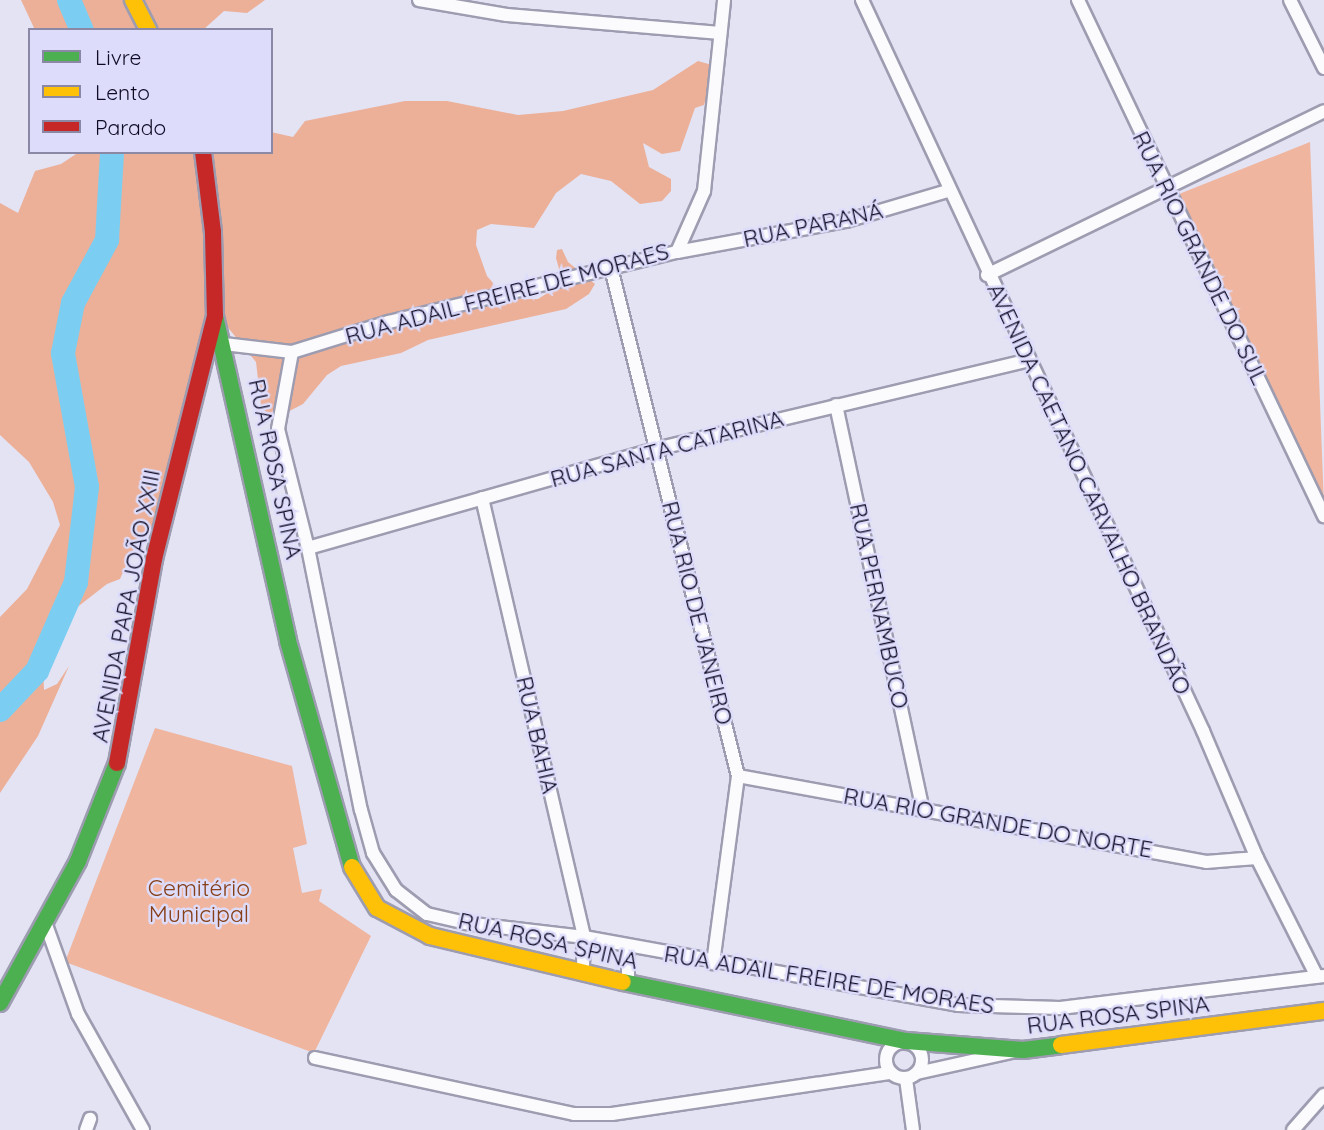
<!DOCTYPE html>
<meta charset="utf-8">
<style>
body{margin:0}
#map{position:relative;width:1324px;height:1130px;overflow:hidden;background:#e3e3f4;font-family:Quicksand,sans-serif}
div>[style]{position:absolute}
.green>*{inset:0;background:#efb59f}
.forest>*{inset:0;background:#ecb099}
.river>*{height:24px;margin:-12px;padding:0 12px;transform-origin:12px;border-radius:12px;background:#7bcef2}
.roads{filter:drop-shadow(2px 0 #9d9cb0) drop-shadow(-2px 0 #9d9cb0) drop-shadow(0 2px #9d9cb0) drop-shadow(0 -2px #9d9cb0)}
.street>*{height:12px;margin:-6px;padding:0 6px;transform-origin:6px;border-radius:6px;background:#fbfbfd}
.street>.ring{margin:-6px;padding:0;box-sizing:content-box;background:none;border:12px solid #fbfbfd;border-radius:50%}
.fast>*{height:16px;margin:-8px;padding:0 8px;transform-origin:8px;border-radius:8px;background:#4caf50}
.slow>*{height:16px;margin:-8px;padding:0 8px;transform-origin:8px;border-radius:8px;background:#ffc107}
.jam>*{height:16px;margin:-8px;padding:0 8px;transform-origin:8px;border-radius:8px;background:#c62828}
span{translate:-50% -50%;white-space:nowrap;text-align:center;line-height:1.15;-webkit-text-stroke:5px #dddcfb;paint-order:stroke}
.street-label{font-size:23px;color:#0f0b25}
.park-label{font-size:23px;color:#874019}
.legend{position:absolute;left:28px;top:28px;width:245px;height:126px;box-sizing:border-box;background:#dddcfb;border:2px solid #8b88a5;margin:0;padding:9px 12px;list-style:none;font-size:21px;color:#0f0b25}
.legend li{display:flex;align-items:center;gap:14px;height:35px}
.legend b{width:35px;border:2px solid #8b88a5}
</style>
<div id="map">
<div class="green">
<div style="clip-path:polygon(1310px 142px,1324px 506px,1174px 196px)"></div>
<div style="clip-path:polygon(155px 728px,292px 766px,307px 844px,293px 848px,302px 893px,322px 889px,319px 901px,371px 936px,314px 1053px,65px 962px)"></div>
</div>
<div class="forest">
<div style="clip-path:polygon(21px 0,265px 0,247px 13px,224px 11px,203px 30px,35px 30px)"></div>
<div style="clip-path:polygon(698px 61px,712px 65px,707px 95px,704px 105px,695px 108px,680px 151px,662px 154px,643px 143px,649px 167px,671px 179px,671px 191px,662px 201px,640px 204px,611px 181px,581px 174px,556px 193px,534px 228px,491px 224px,477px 230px,476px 245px,487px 276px,507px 299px,538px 299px,563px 283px,556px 258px,557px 250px,562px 249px,568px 262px,595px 284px,589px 294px,566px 309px,428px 340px,401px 353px,341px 366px,327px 375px,303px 404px,278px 417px,268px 415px,261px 405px,256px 362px,221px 319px,159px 525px,139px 537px,120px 579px,107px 584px,62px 619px,42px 643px,44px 690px,57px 684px,69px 666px,38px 736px,0 793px,0 617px,27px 589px,60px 525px,53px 502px,29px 462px,0 435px,0 203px,18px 213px,35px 171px,61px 164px,79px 152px,271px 152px,271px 132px,293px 137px,305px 121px,405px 101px,447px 101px,518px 115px,563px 111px,653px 90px)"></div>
</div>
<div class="river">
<div style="left:69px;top:0;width:33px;rotate:67deg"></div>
<div style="left:0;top:710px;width:54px;rotate:-46.5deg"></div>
<div style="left:37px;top:671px;width:97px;rotate:-66.3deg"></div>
<div style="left:76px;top:582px;width:96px;rotate:-83.4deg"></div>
<div style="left:87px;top:487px;width:136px;rotate:-100.2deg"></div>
<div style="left:63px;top:353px;width:51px;rotate:-78.7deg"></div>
<div style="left:73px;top:303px;width:72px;rotate:-61.6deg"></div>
<div style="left:107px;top:240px;width:88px;rotate:-86.7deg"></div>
</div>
<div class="roads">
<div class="street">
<div style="left:419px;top:0;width:89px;rotate:9.7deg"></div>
<div style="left:507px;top:15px;width:214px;rotate:4.8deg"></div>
<div style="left:862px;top:0;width:807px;rotate:64.99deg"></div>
<div style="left:1203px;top:731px;width:138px;rotate:67deg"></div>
<div style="left:1257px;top:858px;width:133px;rotate:63.2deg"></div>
<div style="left:1078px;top:0;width:572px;rotate:64.51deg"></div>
<div style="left:1290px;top:0;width:76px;rotate:63.4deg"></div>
<div style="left:677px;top:252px;width:67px;rotate:-66.1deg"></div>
<div style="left:704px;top:191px;width:192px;rotate:-84deg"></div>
<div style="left:611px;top:268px;width:524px;rotate:75.96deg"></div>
<div style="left:738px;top:776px;width:189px;rotate:97.6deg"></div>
<div style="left:987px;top:275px;width:375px;rotate:-25.9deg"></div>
<div style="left:224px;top:344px;width:68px;rotate:6.7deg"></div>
<div style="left:292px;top:352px;width:102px;rotate:-17.2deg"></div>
<div style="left:389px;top:322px;width:296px;rotate:-13.7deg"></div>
<div style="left:677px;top:252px;width:172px;rotate:-10.4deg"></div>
<div style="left:846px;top:221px;width:105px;rotate:-16.5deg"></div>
<div style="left:292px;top:352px;width:78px;rotate:100.3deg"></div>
<div style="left:278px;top:429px;width:123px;rotate:75.9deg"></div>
<div style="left:308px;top:548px;width:267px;rotate:78.6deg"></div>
<div style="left:361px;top:810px;width:45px;rotate:74.4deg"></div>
<div style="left:373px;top:853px;width:44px;rotate:58.1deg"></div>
<div style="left:396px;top:890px;width:39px;rotate:38deg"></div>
<div style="left:427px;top:914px;width:39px;rotate:13deg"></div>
<div style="left:465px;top:923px;width:120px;rotate:6.7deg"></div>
<div style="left:584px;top:937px;width:380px;rotate:10.3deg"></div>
<div style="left:958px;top:1005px;width:102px;rotate:1.7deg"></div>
<div style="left:1060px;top:1008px;width:266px;rotate:-6.9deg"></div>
<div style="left:836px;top:405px;width:411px;rotate:77.9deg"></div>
<div style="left:482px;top:498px;width:451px;rotate:76.9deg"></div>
<div style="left:584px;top:937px;width:37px;rotate:92deg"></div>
<div style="left:308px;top:548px;width:362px;rotate:-15.9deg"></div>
<div style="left:656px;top:449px;width:383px;rotate:-13.4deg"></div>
<div style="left:738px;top:776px;width:476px;rotate:10.4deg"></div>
<div style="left:1206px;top:862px;width:51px;rotate:-4.5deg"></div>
<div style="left:45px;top:922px;width:98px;rotate:70.3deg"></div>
<div style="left:78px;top:1014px;width:133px;rotate:60.7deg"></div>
<div style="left:628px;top:984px;width:36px;rotate:-90deg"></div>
<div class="ring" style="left:886px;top:1042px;width:24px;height:24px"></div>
<div style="left:315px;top:1058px;width:265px;rotate:12.2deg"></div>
<div style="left:574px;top:1114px;width:38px"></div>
<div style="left:612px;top:1114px;width:282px;rotate:-8.4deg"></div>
<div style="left:917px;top:1073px;width:97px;rotate:-12.5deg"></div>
<div style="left:906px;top:1079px;width:51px;rotate:82.2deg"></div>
<div style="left:86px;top:1130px;width:12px;rotate:-70deg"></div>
<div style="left:1293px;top:1130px;width:47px;rotate:-48.5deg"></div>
</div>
<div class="fast">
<div style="left:215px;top:316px;width:333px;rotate:77.3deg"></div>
<div style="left:288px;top:641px;width:235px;rotate:74.2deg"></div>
<div style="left:623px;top:982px;width:289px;rotate:11.8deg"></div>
<div style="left:906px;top:1041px;width:117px;rotate:4.4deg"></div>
<div style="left:1023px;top:1050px;width:38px;rotate:-7deg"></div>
<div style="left:0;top:1003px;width:162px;rotate:-61.2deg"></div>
<div style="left:78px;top:861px;width:105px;rotate:-68.3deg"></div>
</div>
<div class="slow">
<div style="left:133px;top:0;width:34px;rotate:63deg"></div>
<div style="left:352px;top:867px;width:48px;rotate:58.6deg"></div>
<div style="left:377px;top:908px;width:60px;rotate:27.8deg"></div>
<div style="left:430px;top:936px;width:198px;rotate:13.4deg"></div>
<div style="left:1061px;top:1045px;width:265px;rotate:-7.4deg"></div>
</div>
<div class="jam">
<div style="left:117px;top:763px;width:207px;rotate:-79.7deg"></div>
<div style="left:154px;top:559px;width:251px;rotate:-75.9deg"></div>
<div style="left:215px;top:316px;width:84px;rotate:-91.4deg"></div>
<div style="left:213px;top:232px;width:81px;rotate:-97.1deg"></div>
</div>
</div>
<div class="street-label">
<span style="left:813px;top:225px;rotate:-12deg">RUA PARANÁ</span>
<span style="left:1200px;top:258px;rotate:64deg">RUA RIO GRANDE DO SUL</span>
<span style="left:507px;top:294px;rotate:-15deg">RUA ADAIL FREIRE DE MORAES</span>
<span style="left:667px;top:449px;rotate:-15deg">RUA SANTA CATARINA</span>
<span style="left:275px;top:469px;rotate:78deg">RUA ROSA SPINA</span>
<span style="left:1089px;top:489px;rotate:65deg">AVENIDA CAETANO CARVALHO BRANDÃO</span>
<span style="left:126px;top:606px;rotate:-79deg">AVENIDA PAPA JOÃO XXIII</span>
<span style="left:879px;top:606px;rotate:78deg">RUA PERNAMBUCO</span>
<span style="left:697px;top:613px;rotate:76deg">RUA RIO DE JANEIRO</span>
<span style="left:537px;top:735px;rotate:77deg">RUA BAHIA</span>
<span style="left:998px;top:823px;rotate:10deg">RUA RIO GRANDE DO NORTE</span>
<span style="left:548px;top:941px;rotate:13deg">RUA ROSA SPINA</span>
<span style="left:829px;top:980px;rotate:9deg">RUA ADAIL FREIRE DE MORAES</span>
<span style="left:1118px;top:1015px;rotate:-7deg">RUA ROSA SPINA</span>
</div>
<div class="park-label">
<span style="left:199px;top:901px">Cemitério<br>Municipal</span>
</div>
<ul class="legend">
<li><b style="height:9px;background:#4caf50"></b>Livre</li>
<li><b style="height:9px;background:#ffc107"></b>Lento</li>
<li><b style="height:9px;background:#c62828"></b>Parado</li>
</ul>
</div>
